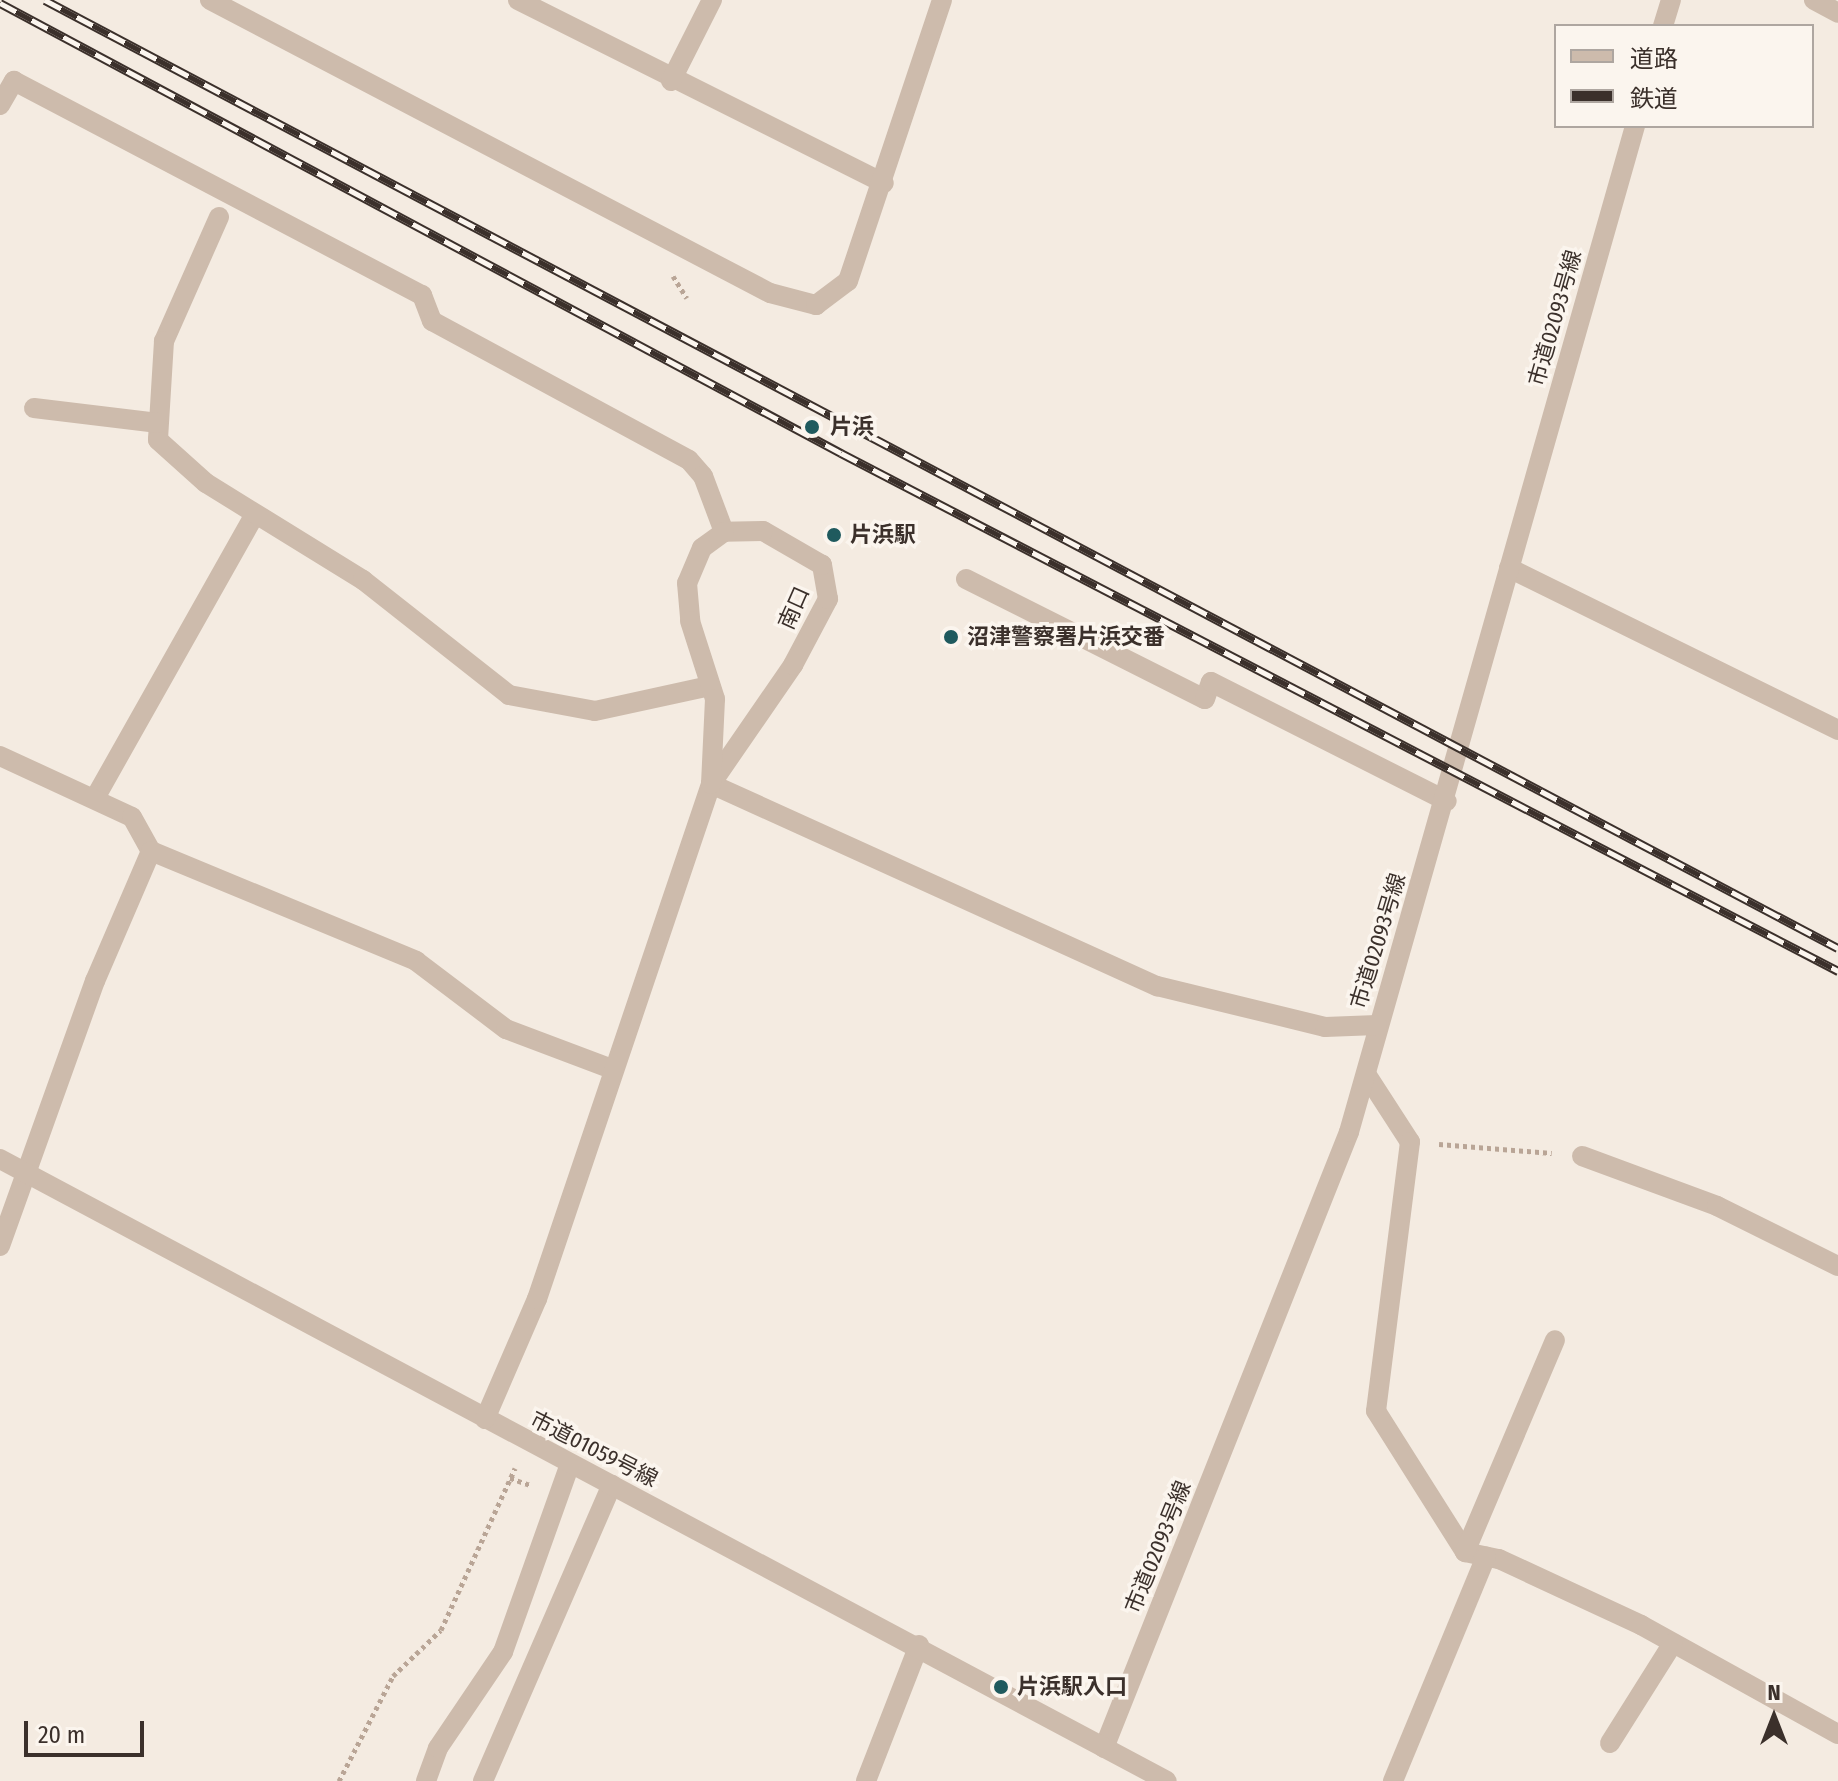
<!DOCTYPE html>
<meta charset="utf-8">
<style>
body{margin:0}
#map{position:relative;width:1838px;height:1781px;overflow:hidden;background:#f4ebe1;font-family:"Fira Sans Condensed","Noto Sans JP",sans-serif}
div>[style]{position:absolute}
.path>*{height:5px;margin-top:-2.5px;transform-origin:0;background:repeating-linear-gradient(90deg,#b9a596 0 4px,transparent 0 8px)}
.service>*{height:20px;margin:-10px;padding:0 10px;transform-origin:10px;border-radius:10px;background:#cdbbac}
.minor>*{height:20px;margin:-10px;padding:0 10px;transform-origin:10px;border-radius:10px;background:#cdbbac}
.tertiary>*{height:20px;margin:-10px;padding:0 10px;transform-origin:10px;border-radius:10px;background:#cdbbac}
.rail>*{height:9px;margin-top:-4.5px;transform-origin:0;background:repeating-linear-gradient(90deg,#fbf5ee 0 18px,#3b302b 0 36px);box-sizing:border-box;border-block:2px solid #3b302b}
.dots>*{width:22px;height:22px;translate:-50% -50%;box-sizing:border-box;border:4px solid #fbf5ee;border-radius:50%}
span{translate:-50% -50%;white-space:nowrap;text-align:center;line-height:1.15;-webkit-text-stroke:7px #fbf5ee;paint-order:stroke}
.street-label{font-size:22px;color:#3b302b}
.poi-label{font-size:22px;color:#3b302b;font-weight:700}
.left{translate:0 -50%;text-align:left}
.legend{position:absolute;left:1554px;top:24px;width:260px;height:104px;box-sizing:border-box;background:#fbf5ee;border:2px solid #aea6a0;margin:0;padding:10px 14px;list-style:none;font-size:24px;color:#3b302b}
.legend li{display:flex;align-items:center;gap:16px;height:40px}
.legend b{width:40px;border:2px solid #aea6a0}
.north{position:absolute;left:1734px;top:1677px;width:80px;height:80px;-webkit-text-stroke:6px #fbf5ee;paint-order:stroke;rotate:0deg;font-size:22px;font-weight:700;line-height:32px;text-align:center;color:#3b302b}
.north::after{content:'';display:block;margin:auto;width:28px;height:36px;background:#3b302b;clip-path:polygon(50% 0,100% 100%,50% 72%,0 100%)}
.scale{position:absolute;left:24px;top:1721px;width:120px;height:36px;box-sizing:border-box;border:4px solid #3b302b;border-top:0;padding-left:10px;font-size:24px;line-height:28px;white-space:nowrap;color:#3b302b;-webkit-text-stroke:6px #fbf5ee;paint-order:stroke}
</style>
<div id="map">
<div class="path">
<div style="left:673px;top:276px;width:26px;rotate:58deg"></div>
<div style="left:1439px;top:1144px;width:113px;rotate:4.6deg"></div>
<div style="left:510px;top:1478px;width:21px;rotate:19deg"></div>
<div style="left:339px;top:1781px;width:118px;rotate:-62.8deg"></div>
<div style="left:393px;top:1676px;width:66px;rotate:-43.8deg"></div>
<div style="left:441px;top:1630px;width:178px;rotate:-65.4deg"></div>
</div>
<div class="service">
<div style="left:518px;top:0;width:409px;rotate:26.6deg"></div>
<div style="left:0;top:105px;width:28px;rotate:-60deg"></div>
<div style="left:14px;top:81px;width:461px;rotate:27.7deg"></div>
<div style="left:422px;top:295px;width:28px;rotate:69deg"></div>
<div style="left:432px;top:321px;width:292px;rotate:28.4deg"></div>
<div style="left:689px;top:460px;width:21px;rotate:49deg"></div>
<div style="left:703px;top:476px;width:60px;rotate:69.4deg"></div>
<div style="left:966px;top:579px;width:267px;rotate:26.7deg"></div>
<div style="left:1205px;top:699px;width:18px;rotate:-71deg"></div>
<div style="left:1211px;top:682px;width:264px;rotate:26.8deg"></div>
<div style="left:95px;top:798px;width:324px;rotate:-60.6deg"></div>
<div style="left:1366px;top:1074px;width:81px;rotate:57.1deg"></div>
<div style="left:1410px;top:1142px;width:271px;rotate:97.2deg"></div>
<div style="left:1376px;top:1411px;width:167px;rotate:57.7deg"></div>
<div style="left:1465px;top:1552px;width:35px;rotate:12deg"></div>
<div style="left:1499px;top:1559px;width:157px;rotate:24.9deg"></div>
<div style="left:1641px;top:1625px;width:225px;rotate:29deg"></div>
<div style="left:1582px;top:1156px;width:144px;rotate:20.3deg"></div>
<div style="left:1717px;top:1206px;width:135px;rotate:26.4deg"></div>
<div style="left:0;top:1246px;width:282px;rotate:-70.3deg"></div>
<div style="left:95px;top:981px;width:142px;rotate:-66.7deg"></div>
<div style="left:1465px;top:1552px;width:230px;rotate:-67deg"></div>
<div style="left:1610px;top:1743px;width:118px;rotate:-57.8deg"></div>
<div style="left:426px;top:1781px;width:35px;rotate:-70deg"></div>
<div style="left:438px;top:1748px;width:116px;rotate:-55.9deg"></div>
<div style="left:503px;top:1652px;width:200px;rotate:-70.4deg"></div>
<div style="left:483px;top:1781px;width:323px;rotate:-66.5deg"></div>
<div style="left:866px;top:1781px;width:146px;rotate:-68.7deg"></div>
<div style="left:1393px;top:1781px;width:243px;rotate:-67.5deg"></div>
</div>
<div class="minor">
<div style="left:210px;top:0;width:632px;rotate:27.62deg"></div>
<div style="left:770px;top:293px;width:48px;rotate:14.6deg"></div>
<div style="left:816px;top:305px;width:40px;rotate:-37deg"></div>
<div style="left:848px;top:281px;width:296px;rotate:-71.5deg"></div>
<div style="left:1814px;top:0;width:27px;rotate:28deg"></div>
<div style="left:1663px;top:26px;width:27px;rotate:-73deg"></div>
<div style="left:671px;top:81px;width:91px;rotate:-63.2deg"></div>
<div style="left:219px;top:217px;width:136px;rotate:113.9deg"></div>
<div style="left:164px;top:341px;width:99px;rotate:93.5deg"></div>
<div style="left:158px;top:440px;width:64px;rotate:41.9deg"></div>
<div style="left:206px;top:483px;width:185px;rotate:31.7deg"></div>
<div style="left:363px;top:580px;width:186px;rotate:38.2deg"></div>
<div style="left:509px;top:695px;width:87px;rotate:10.5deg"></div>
<div style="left:595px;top:711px;width:118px;rotate:-12.3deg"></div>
<div style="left:34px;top:408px;width:125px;rotate:6.9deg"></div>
<div style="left:1509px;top:568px;width:367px;rotate:26.2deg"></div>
<div style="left:0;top:756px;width:145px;rotate:24.8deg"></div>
<div style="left:132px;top:817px;width:39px;rotate:61deg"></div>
<div style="left:151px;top:851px;width:287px;rotate:22.5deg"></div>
<div style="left:416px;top:961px;width:113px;rotate:37.1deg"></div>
<div style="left:506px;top:1029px;width:110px;rotate:20.7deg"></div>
<div style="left:1104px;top:1748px;width:663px;rotate:-68.31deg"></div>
<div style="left:1349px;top:1132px;width:1046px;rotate:-74.13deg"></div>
</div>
<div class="tertiary">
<div style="left:711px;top:784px;width:490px;rotate:24.4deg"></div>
<div style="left:1157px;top:986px;width:173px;rotate:13.7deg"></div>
<div style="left:1325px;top:1027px;width:52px;rotate:-2.2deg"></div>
<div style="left:0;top:1159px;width:1322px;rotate:28.06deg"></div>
<div style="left:485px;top:1419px;width:131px;rotate:-66.6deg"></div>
<div style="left:537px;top:1299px;width:544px;rotate:-71.33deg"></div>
<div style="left:711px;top:784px;width:145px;rotate:-55.4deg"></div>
<div style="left:793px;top:665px;width:75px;rotate:-62.1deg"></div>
<div style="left:828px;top:599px;width:35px;rotate:-100deg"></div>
<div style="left:822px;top:565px;width:68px;rotate:-150deg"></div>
<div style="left:763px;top:531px;width:39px;rotate:179deg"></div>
<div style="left:724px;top:532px;width:27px;rotate:144deg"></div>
<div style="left:702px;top:548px;width:38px;rotate:113deg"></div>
<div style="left:687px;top:583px;width:38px;rotate:85deg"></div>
<div style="left:690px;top:621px;width:82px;rotate:72.2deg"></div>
<div style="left:715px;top:699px;width:85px;rotate:92.7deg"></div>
</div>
<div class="rail">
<div style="left:45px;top:0;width:2028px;rotate:27.87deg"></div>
<div style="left:0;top:3px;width:954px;rotate:28.15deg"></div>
<div style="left:841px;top:453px;width:1124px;rotate:27.45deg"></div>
</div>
<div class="dots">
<div style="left:812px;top:427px;background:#1f5a5e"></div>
<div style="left:834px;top:535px;background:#1f5a5e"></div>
<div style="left:951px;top:637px;background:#1f5a5e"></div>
<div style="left:1001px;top:1687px;background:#1f5a5e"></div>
</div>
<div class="street-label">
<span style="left:1555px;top:318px;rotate:-74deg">市道02093号線</span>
<span style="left:794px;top:608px;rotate:-66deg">南口</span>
<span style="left:1378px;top:941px;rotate:-73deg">市道02093号線</span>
<span style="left:594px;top:1449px;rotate:27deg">市道01059号線</span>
<span style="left:1158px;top:1547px;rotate:-68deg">市道02093号線</span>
</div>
<div class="poi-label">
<span class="left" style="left:830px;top:427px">片浜</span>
<span class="left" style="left:850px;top:535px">片浜駅</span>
<span class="left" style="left:967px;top:637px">沼津警察署片浜交番</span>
<span class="left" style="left:1017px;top:1687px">片浜駅入口</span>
</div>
<ul class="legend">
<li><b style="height:10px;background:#cdbbac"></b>道路</li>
<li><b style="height:10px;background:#3b302b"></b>鉄道</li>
</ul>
<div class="north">N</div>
<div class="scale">20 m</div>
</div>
